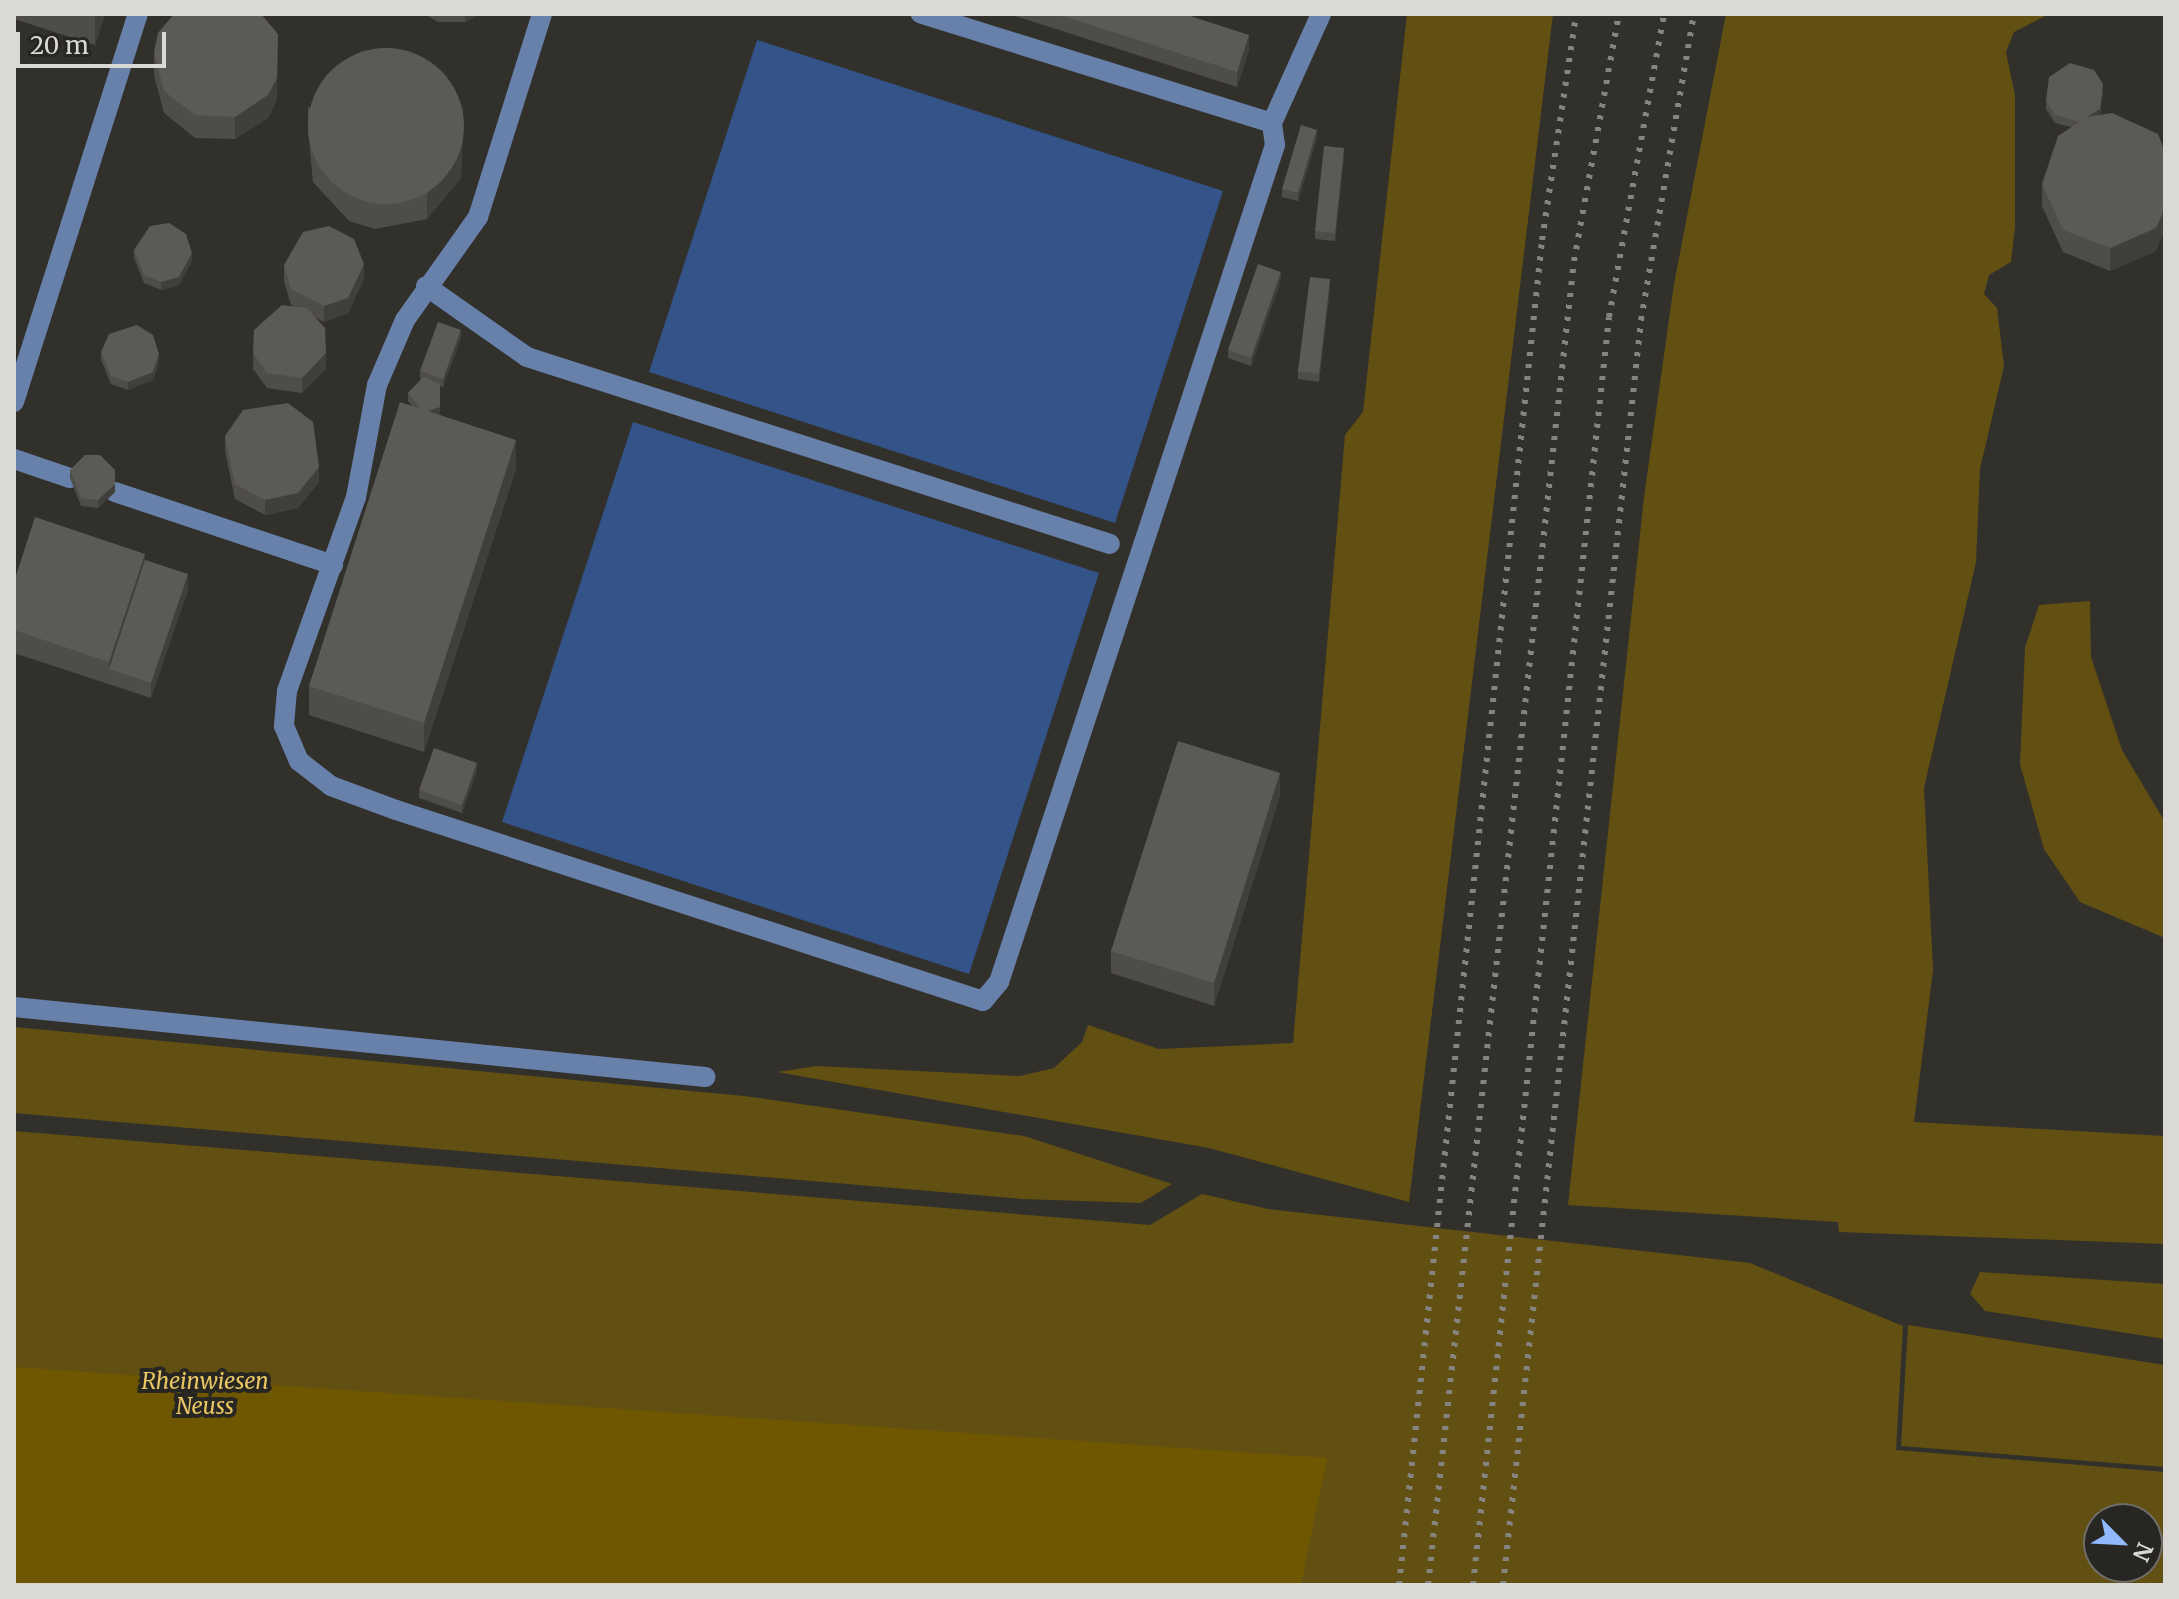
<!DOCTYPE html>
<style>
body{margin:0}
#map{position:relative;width:2179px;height:1599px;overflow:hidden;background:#32302b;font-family:Merriweather,serif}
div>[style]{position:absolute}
.green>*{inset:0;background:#625013}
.forest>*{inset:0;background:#6e5700}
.water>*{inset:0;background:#345388}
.minor>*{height:20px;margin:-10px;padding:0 10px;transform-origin:10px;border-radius:10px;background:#6881aa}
.rail>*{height:6px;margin-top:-3px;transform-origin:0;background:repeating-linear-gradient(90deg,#858480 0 4px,transparent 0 12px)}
.wall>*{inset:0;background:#4f4d49}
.shaded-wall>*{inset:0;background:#403f3c}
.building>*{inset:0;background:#5c5a55}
.round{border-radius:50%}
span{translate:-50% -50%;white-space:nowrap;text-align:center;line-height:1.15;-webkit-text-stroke:8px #282622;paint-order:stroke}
.park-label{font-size:22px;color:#eac762;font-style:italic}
.frame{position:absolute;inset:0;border:16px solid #dad9d6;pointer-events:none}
.north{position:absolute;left:2083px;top:1503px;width:80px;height:80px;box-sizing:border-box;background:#282622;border:2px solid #6f6e6a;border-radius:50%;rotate:114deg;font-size:22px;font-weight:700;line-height:32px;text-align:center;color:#dad9d6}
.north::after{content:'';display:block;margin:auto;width:28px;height:36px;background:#90b8fd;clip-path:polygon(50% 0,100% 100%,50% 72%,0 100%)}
.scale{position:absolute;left:16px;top:32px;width:150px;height:36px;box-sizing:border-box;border:4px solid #dad9d6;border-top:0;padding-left:10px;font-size:24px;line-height:28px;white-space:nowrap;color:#dad9d6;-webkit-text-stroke:6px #282622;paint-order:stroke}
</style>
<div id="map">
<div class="green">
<div style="clip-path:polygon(1407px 14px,1553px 14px,1409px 1202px,1209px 1148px,777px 1072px,817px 1066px,1020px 1076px,1054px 1068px,1082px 1042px,1088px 1025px,1159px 1049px,1293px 1043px,1345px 435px,1363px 412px)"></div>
<div style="clip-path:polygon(1726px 14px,2049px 14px,2014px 32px,2006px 52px,2015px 96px,2015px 227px,2011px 262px,1989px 275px,1984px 294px,1997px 308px,2004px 366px,1980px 469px,1976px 562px,1924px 788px,1933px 970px,1914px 1122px,2165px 1136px,2165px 1244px,1839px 1232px,1838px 1222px,1568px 1205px,1644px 497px,1674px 284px)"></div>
<div style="clip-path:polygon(2090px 601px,2091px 657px,2122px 750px,2165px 822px,2165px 938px,2080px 902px,2044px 849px,2020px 764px,2025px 648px,2039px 605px)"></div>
<div style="clip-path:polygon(14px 1027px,744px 1096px,1024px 1136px,1172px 1184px,1141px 1203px,1023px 1199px,14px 1113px)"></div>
<div style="clip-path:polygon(evenodd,14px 1131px,1150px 1225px,1202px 1194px,1268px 1209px,1750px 1263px,1903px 1326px,1896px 1450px,2165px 1472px,2165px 1585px,14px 1585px,14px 1131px,2099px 1519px,2147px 1519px,2147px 1567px,2099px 1567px,2099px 1519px)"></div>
<div style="clip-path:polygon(1980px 1272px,2165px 1284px,2165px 1339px,1985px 1311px,1970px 1294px)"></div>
<div style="clip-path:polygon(1908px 1325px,2165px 1365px,2165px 1467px,1901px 1446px)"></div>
</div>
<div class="forest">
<div style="clip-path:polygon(14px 1367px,1327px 1458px,1301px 1585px,14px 1585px)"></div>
</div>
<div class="water">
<div style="clip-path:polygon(757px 40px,1223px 191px,1115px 523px,649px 372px)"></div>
<div style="clip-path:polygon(633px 422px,1099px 573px,969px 974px,502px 822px)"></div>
</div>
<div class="minor">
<div style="left:542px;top:14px;width:213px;rotate:107.5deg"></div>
<div style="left:478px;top:217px;width:126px;rotate:125.3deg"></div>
<div style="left:405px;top:320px;width:71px;rotate:113.3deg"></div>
<div style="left:377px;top:385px;width:114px;rotate:100.6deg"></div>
<div style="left:356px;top:497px;width:206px;rotate:109.6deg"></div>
<div style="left:287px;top:691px;width:35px;rotate:95deg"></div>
<div style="left:284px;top:726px;width:38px;rotate:67deg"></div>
<div style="left:299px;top:761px;width:41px;rotate:38deg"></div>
<div style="left:331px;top:786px;width:69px;rotate:20.3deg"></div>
<div style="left:396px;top:810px;width:617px;rotate:18.02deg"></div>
<div style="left:983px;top:1001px;width:25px;rotate:-50deg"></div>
<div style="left:999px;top:982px;width:881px;rotate:-71.75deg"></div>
<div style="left:1275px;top:145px;width:22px;rotate:-98deg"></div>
<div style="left:1272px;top:123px;width:368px;rotate:-162.7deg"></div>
<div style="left:1272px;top:123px;width:120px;rotate:-65.8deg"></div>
<div style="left:426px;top:286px;width:123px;rotate:35.1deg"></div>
<div style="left:527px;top:357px;width:612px;rotate:17.78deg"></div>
<div style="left:14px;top:402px;width:407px;rotate:-72.3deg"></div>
<div style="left:14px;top:459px;width:59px;rotate:18.7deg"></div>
<div style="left:115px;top:492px;width:230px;rotate:18.5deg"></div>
<div style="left:14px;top:1007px;width:695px;rotate:5.78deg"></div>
</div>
<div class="rail">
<div style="left:1399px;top:1585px;width:1353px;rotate:-83.93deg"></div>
<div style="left:1542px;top:240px;width:229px;rotate:-81.4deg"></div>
<div style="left:1428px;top:1585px;width:1332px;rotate:-83.71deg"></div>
<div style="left:1574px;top:261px;width:251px;rotate:-79.7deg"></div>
<div style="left:1473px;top:1585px;width:1275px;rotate:-83.88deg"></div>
<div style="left:1609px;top:317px;width:308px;rotate:-79.7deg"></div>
<div style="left:1503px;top:1585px;width:1273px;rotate:-83.77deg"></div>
<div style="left:1641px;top:320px;width:311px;rotate:-80.2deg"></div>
</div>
<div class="wall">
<div style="clip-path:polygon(14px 14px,105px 14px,95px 45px,14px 19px)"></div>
<div style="clip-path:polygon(424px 14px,479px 14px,465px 22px,438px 22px)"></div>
<div style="clip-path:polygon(1009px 14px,1184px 14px,1249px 50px,1237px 87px)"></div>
<div style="clip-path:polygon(154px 52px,277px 100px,268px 118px,235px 139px,195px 138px,164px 113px,154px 75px)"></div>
<div style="clip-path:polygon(2103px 92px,2100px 115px,2156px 251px,2110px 271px,2063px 252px,2042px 206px,2042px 184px,2071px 127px,2055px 123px,2046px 109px,2046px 101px)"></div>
<div style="clip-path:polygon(308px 107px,463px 126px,461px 178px,427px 219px,375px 229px,349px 221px,313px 182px,308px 129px)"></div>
<div style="clip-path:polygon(1317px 138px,1298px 201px,1282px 197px,1282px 189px)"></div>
<div style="clip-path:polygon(1344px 156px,1335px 241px,1315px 239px,1315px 231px)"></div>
<div style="clip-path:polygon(134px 250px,192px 261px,179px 285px,161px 290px,144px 283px,134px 258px)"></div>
<div style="clip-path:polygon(284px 265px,364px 279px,348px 313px,324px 322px,315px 317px,326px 369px,302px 393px,267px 388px,253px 369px,254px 330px,295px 307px,291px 305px,284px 281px)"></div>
<div style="clip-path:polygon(1281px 280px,1251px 366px,1228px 358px,1228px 350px)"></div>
<div style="clip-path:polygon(1330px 287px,1319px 382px,1298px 379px,1298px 371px)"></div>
<div style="clip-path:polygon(461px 338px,443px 387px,440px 386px,440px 415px,516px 469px,424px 752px,309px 715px,309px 686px,412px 406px,408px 401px,408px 393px,421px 379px,420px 379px,420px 371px)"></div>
<div style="clip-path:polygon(101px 352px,159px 362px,153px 380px,128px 390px,111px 384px,101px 360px)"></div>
<div style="clip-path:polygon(225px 436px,319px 482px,298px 508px,265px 515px,235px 499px,225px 451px)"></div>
<div style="clip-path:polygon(70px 470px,115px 492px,98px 508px,81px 506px,70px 478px)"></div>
<div style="clip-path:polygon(145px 560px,188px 590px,151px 698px,14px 653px,14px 582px)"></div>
<div style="clip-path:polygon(477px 771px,462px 813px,419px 798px,419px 790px)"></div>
<div style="clip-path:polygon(1280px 796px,1214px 1006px,1111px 973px,1111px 951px)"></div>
</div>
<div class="shaded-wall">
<div style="clip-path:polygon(95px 14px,105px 14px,95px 45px)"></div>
<div style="clip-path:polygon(465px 14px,479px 14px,465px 22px)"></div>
<div style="clip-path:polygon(278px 34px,277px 100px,268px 118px,235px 139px,235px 117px)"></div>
<div style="clip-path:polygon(1249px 35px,1249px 50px,1237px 87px,1237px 72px)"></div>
<div style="clip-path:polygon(2103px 84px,2100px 117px,2079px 130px)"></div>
<div style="clip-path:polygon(463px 104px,461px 178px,427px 219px,427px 196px)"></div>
<div style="clip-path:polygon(1317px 130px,1317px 138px,1298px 201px,1298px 193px)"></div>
<div style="clip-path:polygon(1344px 148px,1344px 156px,1335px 241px,1335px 233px)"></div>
<div style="clip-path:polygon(2165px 208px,2165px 230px,2156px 251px,2110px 271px,2110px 248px)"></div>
<div style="clip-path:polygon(192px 253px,192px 261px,179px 285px,161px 290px,161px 282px)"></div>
<div style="clip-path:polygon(364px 264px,364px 279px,348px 313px,324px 322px,324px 306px)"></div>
<div style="clip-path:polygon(1281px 272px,1281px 280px,1251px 366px,1251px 358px)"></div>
<div style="clip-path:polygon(1330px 279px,1330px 287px,1319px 382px,1319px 374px)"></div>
<div style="clip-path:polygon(461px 330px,461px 338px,443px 387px,443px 379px)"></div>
<div style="clip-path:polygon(326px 353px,326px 369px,302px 393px,302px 378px)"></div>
<div style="clip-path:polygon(159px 354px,159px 362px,153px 380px,128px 390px,128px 382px)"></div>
<div style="clip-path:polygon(440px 407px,440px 415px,424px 413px)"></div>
<div style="clip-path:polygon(516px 440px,516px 469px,424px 752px,424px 723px)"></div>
<div style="clip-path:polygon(319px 467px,319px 482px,298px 508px,265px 515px,265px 500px)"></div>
<div style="clip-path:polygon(115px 484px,115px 492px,98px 508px,98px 500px)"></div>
<div style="clip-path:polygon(145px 554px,145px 576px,109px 669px,109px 662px)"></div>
<div style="clip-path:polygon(188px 574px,188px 590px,151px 698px,151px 683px)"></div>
<div style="clip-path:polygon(477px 763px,477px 771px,462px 813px,462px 805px)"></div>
<div style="clip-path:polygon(1280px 773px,1280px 796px,1214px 1006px,1214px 983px)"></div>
</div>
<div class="building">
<div style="clip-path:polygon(174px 14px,261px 14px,278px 34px,277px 78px,268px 95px,235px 117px,195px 115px,164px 91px,154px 52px,158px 33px)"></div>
<div style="clip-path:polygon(1057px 14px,1184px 14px,1249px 35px,1237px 72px)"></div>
<div class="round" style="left:308px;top:48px;width:156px;height:156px"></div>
<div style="clip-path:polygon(2070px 63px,2094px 70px,2103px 84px,2100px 109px,2079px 122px,2055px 115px,2046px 101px,2049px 77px)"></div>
<div style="clip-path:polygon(2112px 113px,2158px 134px,2165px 152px,2165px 208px,2156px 228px,2110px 248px,2063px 230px,2042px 184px,2058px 136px,2087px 117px)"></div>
<div style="clip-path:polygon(1301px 125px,1317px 130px,1298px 193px,1282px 189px)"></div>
<div style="clip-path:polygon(1324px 146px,1344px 148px,1335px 233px,1315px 231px)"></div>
<div style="clip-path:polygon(169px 223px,186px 234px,192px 253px,179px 277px,161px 282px,144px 275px,134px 250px,150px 226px)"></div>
<div style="clip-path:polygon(329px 226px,354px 239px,364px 264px,348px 298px,324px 306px,291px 289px,284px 265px,303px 232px)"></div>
<div style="clip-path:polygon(1258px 264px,1281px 272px,1251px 358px,1228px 350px)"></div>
<div style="clip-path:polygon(1310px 277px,1330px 279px,1319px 374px,1298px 371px)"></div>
<div style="clip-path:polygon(282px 305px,307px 308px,325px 328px,326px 353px,302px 378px,267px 373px,253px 353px,254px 330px)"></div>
<div style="clip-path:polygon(438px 322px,461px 330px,443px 379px,420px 371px)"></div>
<div style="clip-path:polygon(137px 325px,153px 335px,159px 354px,153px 372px,128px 382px,111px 376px,101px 352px,109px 334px)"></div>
<div style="clip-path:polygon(424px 377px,440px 384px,440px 407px,428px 411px,421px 409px,408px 393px)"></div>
<div style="clip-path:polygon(400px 402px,516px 440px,424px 723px,309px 686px)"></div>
<div style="clip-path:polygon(288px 403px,313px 422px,319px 467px,298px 493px,265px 500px,235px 484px,225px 436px,243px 410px)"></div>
<div style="clip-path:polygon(85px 455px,100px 455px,115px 470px,115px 484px,98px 500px,81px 498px,70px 470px)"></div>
<div style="clip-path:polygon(35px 517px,145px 554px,109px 662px,14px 630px,14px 582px)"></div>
<div style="clip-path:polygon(145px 560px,188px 574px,151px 683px,109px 669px)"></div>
<div style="clip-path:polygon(1178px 741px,1280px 773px,1214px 983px,1111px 951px)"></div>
<div style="clip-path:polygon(434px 748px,477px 763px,462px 805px,419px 790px)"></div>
</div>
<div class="park-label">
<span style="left:205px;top:1394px">Rheinwiesen<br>Neuss</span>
</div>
<div class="frame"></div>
<div class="north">N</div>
<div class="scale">20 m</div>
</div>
